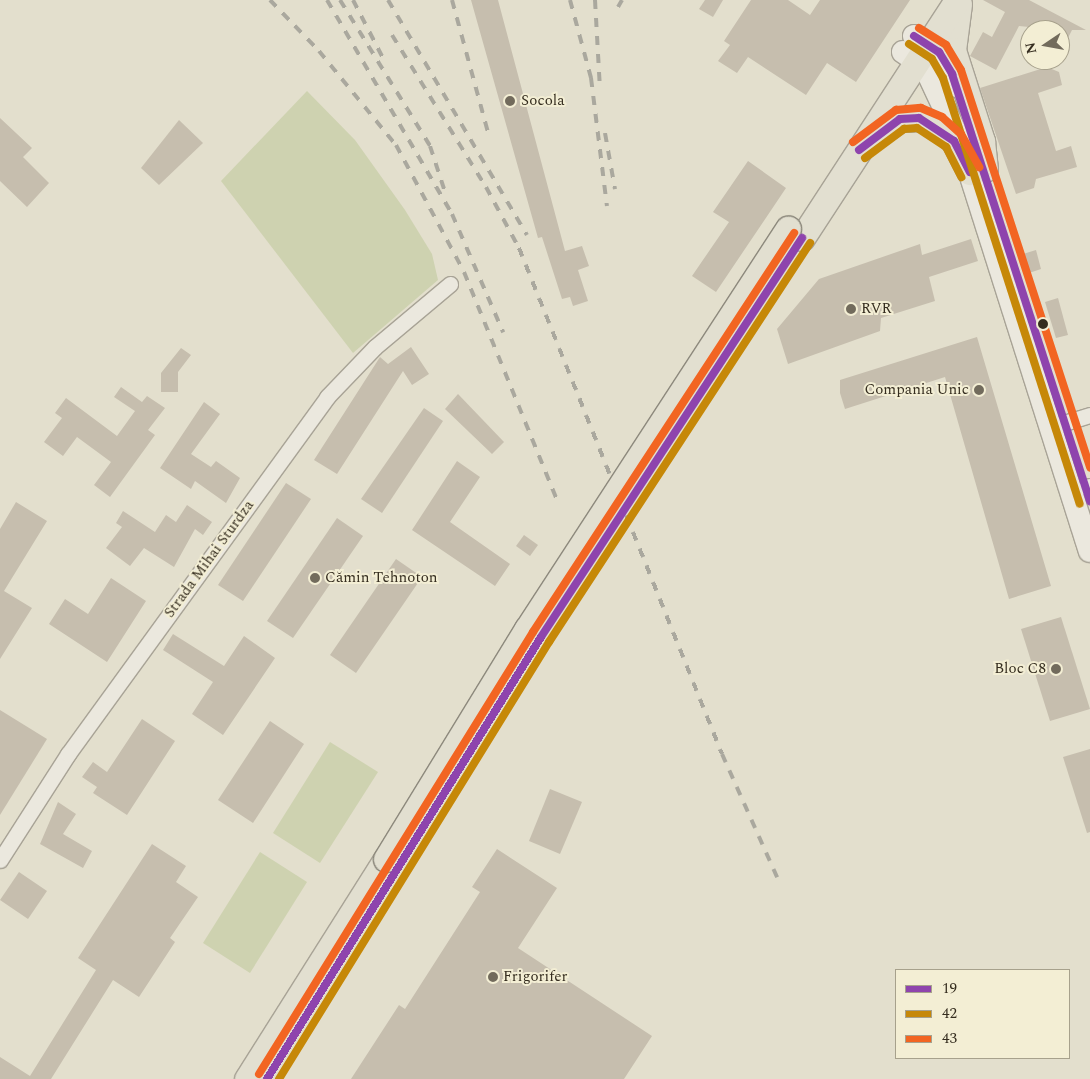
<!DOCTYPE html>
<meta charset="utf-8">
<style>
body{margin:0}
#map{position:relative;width:1090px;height:1079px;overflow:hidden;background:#e3dfcd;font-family:Spectral,serif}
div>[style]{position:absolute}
.green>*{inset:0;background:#ced2b0}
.building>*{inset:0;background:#c6beae}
.roads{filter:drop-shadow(1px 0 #a8a396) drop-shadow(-1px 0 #a8a396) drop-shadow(0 1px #a8a396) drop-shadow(0 -1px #a8a396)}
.street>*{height:15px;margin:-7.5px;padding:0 7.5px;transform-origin:7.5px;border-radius:7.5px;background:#ebe8de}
.secondary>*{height:22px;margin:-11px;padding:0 11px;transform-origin:11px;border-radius:11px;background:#ebe8de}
.primary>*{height:25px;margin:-12.5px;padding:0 12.5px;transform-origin:12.5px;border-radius:12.5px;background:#e2dfd0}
.rail>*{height:4px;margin-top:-2px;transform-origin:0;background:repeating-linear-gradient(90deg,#aaa89e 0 9px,transparent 0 18px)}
.bridges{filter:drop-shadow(1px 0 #8d897d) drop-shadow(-1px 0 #8d897d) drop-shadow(0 1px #8d897d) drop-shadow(0 -1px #8d897d)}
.primary-bridge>*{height:25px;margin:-12.5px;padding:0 12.5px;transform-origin:12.5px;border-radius:12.5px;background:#e2dfd0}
.bus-1>*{height:8px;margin:-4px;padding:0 4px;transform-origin:4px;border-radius:4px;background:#8e44ad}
.bus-2>*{height:8px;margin:-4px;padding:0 4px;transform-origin:4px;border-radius:4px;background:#c68808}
.bus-3>*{height:8px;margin:-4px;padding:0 4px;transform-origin:4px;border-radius:4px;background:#f26522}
.dots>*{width:14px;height:14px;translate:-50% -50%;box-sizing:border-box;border:2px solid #f3eed4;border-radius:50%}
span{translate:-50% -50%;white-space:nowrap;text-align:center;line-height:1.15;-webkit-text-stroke:4px #f3eed4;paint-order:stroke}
.poi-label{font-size:15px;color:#352d1f}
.left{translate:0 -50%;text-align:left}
.right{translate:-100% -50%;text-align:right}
.street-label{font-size:15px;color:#352d1f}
.legend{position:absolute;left:895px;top:969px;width:175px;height:90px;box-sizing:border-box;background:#f3eed4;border:1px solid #a7a18c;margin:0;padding:6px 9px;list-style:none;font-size:15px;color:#352d1f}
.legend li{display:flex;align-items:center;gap:10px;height:25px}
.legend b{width:25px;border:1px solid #a7a18c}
.north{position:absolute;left:1020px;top:20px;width:50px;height:50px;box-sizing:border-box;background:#f3eed4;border:1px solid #a7a18c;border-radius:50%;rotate:258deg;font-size:14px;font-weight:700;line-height:20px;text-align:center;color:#352d1f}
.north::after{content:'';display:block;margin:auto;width:18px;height:22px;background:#726b5c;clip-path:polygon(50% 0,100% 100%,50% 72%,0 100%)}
</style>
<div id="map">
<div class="green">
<div style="clip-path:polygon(307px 91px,355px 140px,405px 210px,432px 254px,438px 280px,353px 353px,221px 181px)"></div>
<div style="clip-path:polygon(330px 742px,378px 772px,320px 863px,273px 833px)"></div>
<div style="clip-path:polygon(260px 852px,307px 882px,250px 973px,203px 943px)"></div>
</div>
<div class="building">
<div style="clip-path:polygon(471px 0,498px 0,565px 251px,582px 246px,589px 266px,578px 270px,588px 301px,573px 306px,570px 297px,562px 299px,542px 237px,538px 238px)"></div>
<div style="clip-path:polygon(705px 0,723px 0,713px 17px,699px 9px)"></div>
<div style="clip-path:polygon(751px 0,788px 0,810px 15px,820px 0,910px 0,856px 82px,827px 63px,806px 95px,748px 57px,737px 73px,718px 61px,730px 45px,724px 41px)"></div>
<div style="clip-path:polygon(983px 0,1029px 0,1086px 30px,1072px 30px,1060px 54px,1060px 30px,1019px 26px,996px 70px,970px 56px,983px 32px,992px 37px,1005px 12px)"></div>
<div style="clip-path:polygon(1047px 67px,1059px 72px,1062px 85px,1038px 93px,1056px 151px,1071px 146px,1077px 167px,1036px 179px,1034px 188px,1016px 194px,980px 88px)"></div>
<div style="clip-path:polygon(0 118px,32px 148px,23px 157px,49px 183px,27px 207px,0 181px)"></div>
<div style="clip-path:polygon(179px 120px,203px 143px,159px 185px,141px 168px)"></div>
<div style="clip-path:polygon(748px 161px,786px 188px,716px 292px,692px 276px,729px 222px,713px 212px)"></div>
<div style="clip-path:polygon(971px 239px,978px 261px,929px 277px,935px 301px,881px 318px,880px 331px,788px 364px,777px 329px,819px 279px,920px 244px,922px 255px)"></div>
<div style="clip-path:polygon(1036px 250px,1041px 269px,1029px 273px,1023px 254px)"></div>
<div style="clip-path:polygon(1058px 298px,1068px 335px,1056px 338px,1045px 302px)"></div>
<div style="clip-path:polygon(977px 337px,1051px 586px,1009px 599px,945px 377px,845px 409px,840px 393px,840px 380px)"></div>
<div style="clip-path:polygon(411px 347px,429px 374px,412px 385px,403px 371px,337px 474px,314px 460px,380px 357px,388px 364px)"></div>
<div style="clip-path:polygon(181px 348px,191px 355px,178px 372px,178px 392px,161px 392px,161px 373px)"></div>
<div style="clip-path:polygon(121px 387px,142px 402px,147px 396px,165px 408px,148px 430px,155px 435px,110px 497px,94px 485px,111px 462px,77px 437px,63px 456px,44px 442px,62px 418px,55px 413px,66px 398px,117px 436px,135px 411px,114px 397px)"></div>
<div style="clip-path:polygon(458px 394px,504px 442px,492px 454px,445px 409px)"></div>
<div style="clip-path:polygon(204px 402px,220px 414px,191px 454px,211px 467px,216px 461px,240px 478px,226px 503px,195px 481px,191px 489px,160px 468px)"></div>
<div style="clip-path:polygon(424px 408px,443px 421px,382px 513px,361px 499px)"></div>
<div style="clip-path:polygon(457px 461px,480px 477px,450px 522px,510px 564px,495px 586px,412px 530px)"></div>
<div style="clip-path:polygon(286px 483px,311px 499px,243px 601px,218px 585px)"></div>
<div style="clip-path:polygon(16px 502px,47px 521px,4px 591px,32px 608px,0 659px,0 529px)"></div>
<div style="clip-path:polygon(187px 505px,212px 522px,203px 535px,195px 529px,174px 567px,144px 548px,130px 566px,106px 548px,122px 527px,116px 523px,123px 511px,155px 532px,166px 515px,176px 522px)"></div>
<div style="clip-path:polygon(337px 518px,363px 536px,293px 638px,267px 621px)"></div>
<div style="clip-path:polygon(524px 535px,538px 545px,530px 556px,516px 546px)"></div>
<div style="clip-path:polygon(396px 559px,422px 577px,356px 673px,330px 655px)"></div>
<div style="clip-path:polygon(111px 578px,146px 601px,107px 662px,49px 624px,65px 599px,88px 614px)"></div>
<div style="clip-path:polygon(1061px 617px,1090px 709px,1050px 721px,1021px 629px)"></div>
<div style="clip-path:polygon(173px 634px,224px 666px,244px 636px,275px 658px,223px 735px,192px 714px,213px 682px,163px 650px)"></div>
<div style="clip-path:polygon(0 710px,47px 739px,0 815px)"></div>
<div style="clip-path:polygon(142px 719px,175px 741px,127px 815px,93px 793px,97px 787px,82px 777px,93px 762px,107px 772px)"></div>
<div style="clip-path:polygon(270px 721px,304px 744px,253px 823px,218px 800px)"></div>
<div style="clip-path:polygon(1090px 749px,1090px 832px,1087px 833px,1063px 757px)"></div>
<div style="clip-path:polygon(550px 789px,582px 802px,560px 854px,529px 841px)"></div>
<div style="clip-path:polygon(58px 802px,76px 814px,63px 834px,92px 851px,83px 868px,40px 844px)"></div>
<div style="clip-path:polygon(152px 844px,186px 866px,176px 882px,198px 897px,170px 938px,175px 942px,139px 997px,113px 980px,51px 1079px,0 1079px,0 1057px,30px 1076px,96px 970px,78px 958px)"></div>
<div style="clip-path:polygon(497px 849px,557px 888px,518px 948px,652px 1036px,624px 1079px,351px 1079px,399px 1005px,405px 1009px,480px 892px,472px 887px)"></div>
<div style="clip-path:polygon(19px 872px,47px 891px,28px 919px,0 900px)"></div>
</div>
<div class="roads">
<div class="street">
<div style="left:1051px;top:427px;width:41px;rotate:-17.1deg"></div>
<div style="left:1086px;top:487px;width:4px;rotate:-14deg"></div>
<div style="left:0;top:860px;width:126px;rotate:-57.3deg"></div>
<div style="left:68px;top:754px;width:441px;rotate:-54deg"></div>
<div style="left:327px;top:397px;width:69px;rotate:-46.2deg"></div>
<div style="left:375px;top:347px;width:98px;rotate:-40deg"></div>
</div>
<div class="secondary">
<div style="left:914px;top:36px;width:30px;rotate:33deg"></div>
<div style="left:939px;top:52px;width:38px;rotate:63deg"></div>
<div style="left:903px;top:52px;width:27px;rotate:34deg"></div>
<div style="left:925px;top:67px;width:83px;rotate:65deg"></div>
<div style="left:960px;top:142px;width:429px;rotate:72.4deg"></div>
</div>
<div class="primary">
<div style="left:959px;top:4px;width:46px;rotate:97.4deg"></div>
<div style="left:953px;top:50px;width:96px;rotate:72.3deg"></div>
<div style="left:982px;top:141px;width:28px;rotate:84deg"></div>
<div style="left:872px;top:138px;width:34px;rotate:-34deg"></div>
<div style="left:900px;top:119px;width:19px;rotate:-3deg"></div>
<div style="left:919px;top:118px;width:18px;rotate:22deg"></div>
<div style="left:936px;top:125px;width:24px;rotate:42deg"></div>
<div style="left:954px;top:141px;width:35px;rotate:63deg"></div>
<div style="left:802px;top:238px;width:284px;rotate:-56.9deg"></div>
<div style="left:247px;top:1079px;width:260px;rotate:-57.7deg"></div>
</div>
</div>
<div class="rail">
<div style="left:270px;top:0;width:71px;rotate:46.1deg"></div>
<div style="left:319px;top:51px;width:122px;rotate:50.7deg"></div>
<div style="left:396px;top:145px;width:144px;rotate:61.8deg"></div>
<div style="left:464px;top:272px;width:244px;rotate:67.8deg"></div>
<div style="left:327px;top:0;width:248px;rotate:59.7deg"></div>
<div style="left:452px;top:214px;width:129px;rotate:66.6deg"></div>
<div style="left:340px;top:0;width:172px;rotate:58.3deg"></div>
<div style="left:430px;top:146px;width:48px;rotate:71.9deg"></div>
<div style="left:353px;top:0;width:65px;rotate:62.7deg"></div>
<div style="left:388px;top:0;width:273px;rotate:59.4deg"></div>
<div style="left:452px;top:0;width:141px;rotate:74.8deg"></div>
<div style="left:570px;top:0;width:81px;rotate:74.9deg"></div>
<div style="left:591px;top:78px;width:129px;rotate:82.9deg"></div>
<div style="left:595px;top:0;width:90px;rotate:86.8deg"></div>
<div style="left:618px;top:7px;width:8px;rotate:-60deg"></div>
<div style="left:392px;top:35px;width:179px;rotate:58.3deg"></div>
<div style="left:486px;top:187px;width:69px;rotate:61.6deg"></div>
<div style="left:519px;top:248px;width:545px;rotate:68.14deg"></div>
<div style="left:722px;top:754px;width:135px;rotate:65.9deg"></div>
<div style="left:605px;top:133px;width:57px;rotate:79.9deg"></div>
</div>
<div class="bridges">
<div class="primary-bridge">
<div style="left:386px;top:859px;width:270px;rotate:-58.5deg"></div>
<div style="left:527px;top:629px;width:478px;rotate:-56.9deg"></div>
</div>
</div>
<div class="bus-1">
<div style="left:914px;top:36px;width:30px;rotate:33deg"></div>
<div style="left:939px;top:52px;width:26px;rotate:59deg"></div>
<div style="left:952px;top:74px;width:449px;rotate:72.1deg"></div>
<div style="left:859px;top:150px;width:51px;rotate:-37.1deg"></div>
<div style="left:900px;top:119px;width:19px;rotate:-3deg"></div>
<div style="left:919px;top:118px;width:42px;rotate:33.3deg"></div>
<div style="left:954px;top:141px;width:35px;rotate:63deg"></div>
<div style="left:267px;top:1079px;width:520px;rotate:-58.2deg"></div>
<div style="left:541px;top:637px;width:477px;rotate:-56.8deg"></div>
</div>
<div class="bus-2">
<div style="left:909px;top:44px;width:27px;rotate:33deg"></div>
<div style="left:932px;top:59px;width:22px;rotate:60deg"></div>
<div style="left:943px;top:78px;width:447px;rotate:72.2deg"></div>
<div style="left:865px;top:158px;width:49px;rotate:-36.6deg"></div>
<div style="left:904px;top:129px;width:13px;rotate:-4deg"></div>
<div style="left:917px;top:128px;width:35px;rotate:33deg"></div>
<div style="left:946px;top:147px;width:34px;rotate:63deg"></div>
<div style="left:279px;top:1079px;width:514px;rotate:-58.29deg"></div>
<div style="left:549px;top:642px;width:477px;rotate:-56.8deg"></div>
</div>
<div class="bus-3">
<div style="left:919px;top:28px;width:32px;rotate:32deg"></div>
<div style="left:946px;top:45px;width:29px;rotate:59deg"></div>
<div style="left:961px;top:70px;width:418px;rotate:72deg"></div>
<div style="left:853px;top:142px;width:54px;rotate:-36.7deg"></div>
<div style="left:896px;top:110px;width:25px;rotate:-5deg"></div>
<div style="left:921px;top:108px;width:23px;rotate:23deg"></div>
<div style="left:942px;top:117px;width:25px;rotate:42deg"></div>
<div style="left:961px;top:134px;width:38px;rotate:61deg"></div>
<div style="left:259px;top:1074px;width:520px;rotate:-58.2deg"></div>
<div style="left:533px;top:632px;width:477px;rotate:-56.8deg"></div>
</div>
<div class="dots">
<div style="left:510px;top:101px;background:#726b5c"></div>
<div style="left:851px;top:309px;background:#726b5c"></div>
<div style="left:1043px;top:324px;background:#352d1f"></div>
<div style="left:979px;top:390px;background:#726b5c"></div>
<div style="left:315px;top:578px;background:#726b5c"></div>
<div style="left:1056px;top:669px;background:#726b5c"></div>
<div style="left:493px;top:977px;background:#726b5c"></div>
</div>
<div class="poi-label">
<span class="left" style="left:521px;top:101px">Socola</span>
<span class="left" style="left:861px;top:309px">RVR</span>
<span class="right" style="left:969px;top:390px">Compania Unic</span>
<span class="left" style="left:325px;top:578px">Cămin Tehnoton</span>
<span class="right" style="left:1046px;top:669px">Bloc C8</span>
<span class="left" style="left:503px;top:977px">Frigorifer</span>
</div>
<div class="street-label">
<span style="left:209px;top:559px;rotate:-54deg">Strada Mihai Sturdza</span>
</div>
<ul class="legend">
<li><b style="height:6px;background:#8e44ad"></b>19</li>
<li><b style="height:6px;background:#c68808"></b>42</li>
<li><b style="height:6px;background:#f26522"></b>43</li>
</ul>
<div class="north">N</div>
</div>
